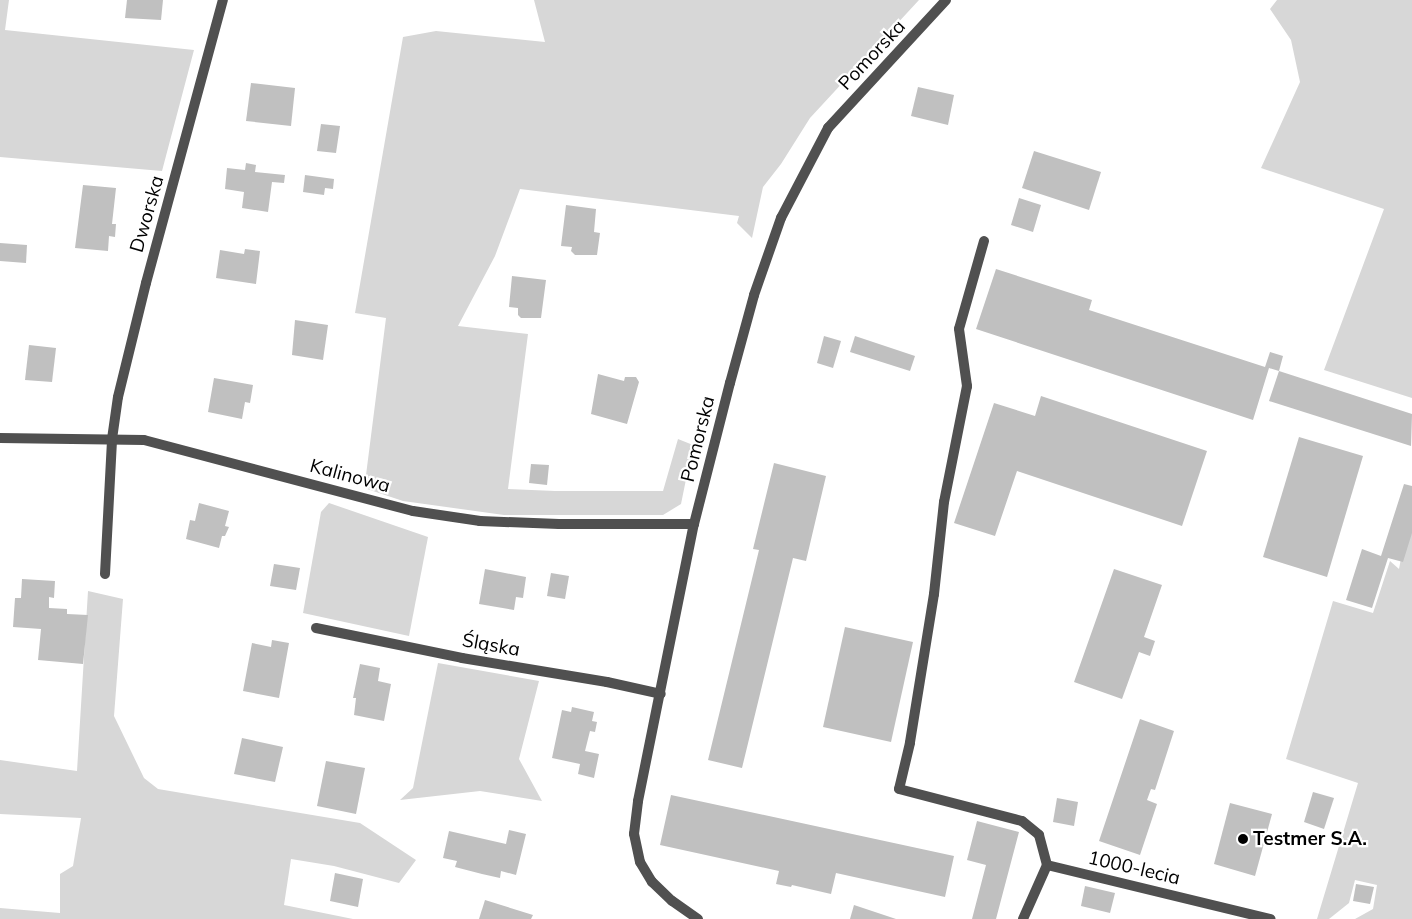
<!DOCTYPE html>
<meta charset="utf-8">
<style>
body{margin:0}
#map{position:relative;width:1412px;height:919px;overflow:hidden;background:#fff;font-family:Mulish,sans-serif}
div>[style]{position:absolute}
.green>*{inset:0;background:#d7d7d7}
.building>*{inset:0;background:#c0c0c0}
.lane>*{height:10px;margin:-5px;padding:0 5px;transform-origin:5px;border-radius:5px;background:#505050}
.street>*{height:10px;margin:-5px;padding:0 5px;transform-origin:5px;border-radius:5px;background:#505050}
.dots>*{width:14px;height:14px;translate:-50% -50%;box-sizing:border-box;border:2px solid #fff;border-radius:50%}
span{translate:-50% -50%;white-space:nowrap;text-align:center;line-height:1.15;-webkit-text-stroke:4.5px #fff;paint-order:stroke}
.street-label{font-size:19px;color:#000}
.poi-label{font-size:19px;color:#000;font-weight:700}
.left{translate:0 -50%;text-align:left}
</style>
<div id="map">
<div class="green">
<div style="clip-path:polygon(0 0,9px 0,5px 30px,194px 50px,162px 171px,0 157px)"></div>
<div style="clip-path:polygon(534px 0,919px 0,810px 118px,781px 164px,763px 187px,752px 238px,737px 223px,739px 216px,520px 189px,495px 256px,458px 326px,528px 334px,508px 489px,555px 491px,663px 491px,678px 439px,693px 445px,681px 504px,663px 515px,504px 515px,403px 501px,367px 489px,366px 475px,386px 318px,355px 313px,403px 37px,436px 31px,545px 42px)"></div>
<div style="clip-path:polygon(1277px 0,1412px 0,1412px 398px,1324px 370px,1384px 209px,1261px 168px,1300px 82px,1291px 40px,1270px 9px)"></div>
<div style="clip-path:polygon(1412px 501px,1412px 919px,1355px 919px,1373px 909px,1377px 885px,1355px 880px,1349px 903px,1329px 919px,1317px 919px,1358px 783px,1286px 759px,1333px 601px,1373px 613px,1390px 561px,1399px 569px)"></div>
<div style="clip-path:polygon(329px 503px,428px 537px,409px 636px,303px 613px,321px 512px)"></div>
<div style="clip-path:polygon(88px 591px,123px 599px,114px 716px,144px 778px,158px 789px,360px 823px,416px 860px,399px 883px,334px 866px,291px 859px,284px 905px,353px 919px,0 919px,0 908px,60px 913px,60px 874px,73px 866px,81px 818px,0 814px,0 760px,77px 771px)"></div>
<div style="clip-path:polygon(438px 663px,539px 681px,519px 759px,542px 801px,480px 791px,400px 800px,413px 788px)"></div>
</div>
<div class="building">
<div style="clip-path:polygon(127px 0,163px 0,161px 20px,125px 18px)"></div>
<div style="clip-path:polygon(251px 83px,295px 88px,291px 126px,246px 121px)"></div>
<div style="clip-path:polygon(918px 87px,954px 95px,948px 125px,911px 116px)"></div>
<div style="clip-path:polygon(321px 124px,340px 126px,336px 153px,317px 151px)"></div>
<div style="clip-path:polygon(1034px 151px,1101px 172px,1089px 210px,1022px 188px)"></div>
<div style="clip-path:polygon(246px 163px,256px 165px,255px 172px,285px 175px,284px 183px,272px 182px,268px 212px,242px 208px,244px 192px,225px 189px,227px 168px,245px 170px)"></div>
<div style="clip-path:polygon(305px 175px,334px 179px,333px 189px,325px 188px,324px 195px,303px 192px)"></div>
<div style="clip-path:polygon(83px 185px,116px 188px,112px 224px,116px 224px,115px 237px,109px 236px,108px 251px,75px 248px)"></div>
<div style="clip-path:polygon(1019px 198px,1041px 205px,1033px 232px,1011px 225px)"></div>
<div style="clip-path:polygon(566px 205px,596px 209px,594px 232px,600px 233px,597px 255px,575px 255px,571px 251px,572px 247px,561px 246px)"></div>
<div style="clip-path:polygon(0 243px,27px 245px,26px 263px,0 261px)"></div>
<div style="clip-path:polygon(245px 249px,260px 251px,256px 284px,216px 278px,220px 250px,244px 254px)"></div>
<div style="clip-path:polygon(996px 269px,1092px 300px,1089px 310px,1265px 367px,1270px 352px,1283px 356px,1279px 371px,1269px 368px,1253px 420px,976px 329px)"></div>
<div style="clip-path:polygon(512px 276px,546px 280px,541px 318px,521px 318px,518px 315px,518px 308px,509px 307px)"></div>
<div style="clip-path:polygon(295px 320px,328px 325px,323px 360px,292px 355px)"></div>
<div style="clip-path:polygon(824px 336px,841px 341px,833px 368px,817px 363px)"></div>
<div style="clip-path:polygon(855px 336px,915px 356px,910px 371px,850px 352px)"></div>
<div style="clip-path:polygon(29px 345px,56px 348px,52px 382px,25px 380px)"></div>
<div style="clip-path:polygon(1279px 371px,1412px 414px,1411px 446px,1269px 401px)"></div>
<div style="clip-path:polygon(598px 374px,624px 381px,625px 377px,636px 377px,639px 382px,627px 424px,591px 414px)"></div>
<div style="clip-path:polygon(214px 378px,253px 385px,250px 403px,245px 402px,242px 419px,208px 412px)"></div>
<div style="clip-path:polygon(1041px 396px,1207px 451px,1182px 526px,1017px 471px,995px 536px,954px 523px,994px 403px,1035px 416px)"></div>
<div style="clip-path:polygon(1299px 437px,1363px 456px,1327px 577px,1263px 557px)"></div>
<div style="clip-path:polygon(774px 463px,826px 476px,806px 561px,793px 558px,742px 768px,708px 760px,759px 550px,753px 549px)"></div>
<div style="clip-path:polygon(531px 464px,549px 465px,547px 485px,529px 483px)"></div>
<div style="clip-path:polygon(1404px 484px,1412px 486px,1412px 533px,1403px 562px,1388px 558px,1372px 608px,1346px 600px,1362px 549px,1381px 556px)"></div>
<div style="clip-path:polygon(199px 503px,229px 511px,225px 526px,229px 527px,225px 536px,222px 536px,219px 548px,186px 539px,190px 520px,195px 521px)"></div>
<div style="clip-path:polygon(274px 564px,300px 568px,296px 590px,270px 586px)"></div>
<div style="clip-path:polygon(485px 569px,526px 577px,523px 598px,516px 597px,514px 610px,479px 604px)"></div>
<div style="clip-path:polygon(1114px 569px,1162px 585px,1144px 637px,1155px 641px,1150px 656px,1139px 652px,1122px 699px,1074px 682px)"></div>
<div style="clip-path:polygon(551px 573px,569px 576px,565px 599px,547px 596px)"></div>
<div style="clip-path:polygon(22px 579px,55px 581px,54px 598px,49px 597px,49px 608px,67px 609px,67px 614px,88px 615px,83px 664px,38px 660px,41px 629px,13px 627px,15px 598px,21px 598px)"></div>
<div style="clip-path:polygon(845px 627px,913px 642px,891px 742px,823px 727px)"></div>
<div style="clip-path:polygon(272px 640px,289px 643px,279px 698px,243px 691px,252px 643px,271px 647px)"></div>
<div style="clip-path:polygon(360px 664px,380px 668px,378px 681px,391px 684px,384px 721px,354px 715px,356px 698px,353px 698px)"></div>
<div style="clip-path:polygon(572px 707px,594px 712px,592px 721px,597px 722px,595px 732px,590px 731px,585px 751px,599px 754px,594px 778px,578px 774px,580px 764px,552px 758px,562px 710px,571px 712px)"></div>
<div style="clip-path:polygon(1140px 719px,1174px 731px,1155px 790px,1151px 789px,1147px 800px,1157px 804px,1140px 855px,1099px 841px)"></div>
<div style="clip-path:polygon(242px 738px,283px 747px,275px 782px,234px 774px)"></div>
<div style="clip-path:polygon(326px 761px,365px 768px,356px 814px,317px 806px)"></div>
<div style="clip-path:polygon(1313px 792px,1334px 798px,1324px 829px,1304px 822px)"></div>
<div style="clip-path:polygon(671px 795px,954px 856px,945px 897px,836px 873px,831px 894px,792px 885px,791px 887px,776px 884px,779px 871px,660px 845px)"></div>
<div style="clip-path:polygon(1057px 798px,1078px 802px,1074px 826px,1053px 822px)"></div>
<div style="clip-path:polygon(1230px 803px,1272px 814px,1255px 876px,1214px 864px)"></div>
<div style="clip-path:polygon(977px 821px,1019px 832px,996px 919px,972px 919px,986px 865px,967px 860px)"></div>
<div style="clip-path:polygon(509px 830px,526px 834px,516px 875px,501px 871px,500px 878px,482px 874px,455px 867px,457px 861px,443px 858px,449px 831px,506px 844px)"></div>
<div style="clip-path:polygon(335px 873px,363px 879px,358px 907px,330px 901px)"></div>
<div style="clip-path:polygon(1356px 884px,1374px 887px,1370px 904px,1353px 901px)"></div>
<div style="clip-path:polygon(1085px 886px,1115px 893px,1110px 913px,1081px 906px)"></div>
<div style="clip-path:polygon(485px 900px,533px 915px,531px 919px,479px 919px)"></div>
<div style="clip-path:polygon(854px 905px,896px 919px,850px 919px)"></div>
</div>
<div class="lane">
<div style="left:984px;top:241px;width:91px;rotate:105.9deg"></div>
<div style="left:959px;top:329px;width:58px;rotate:82deg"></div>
<div style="left:967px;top:386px;width:118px;rotate:101.2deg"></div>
<div style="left:944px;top:502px;width:93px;rotate:96.2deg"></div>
<div style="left:934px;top:594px;width:151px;rotate:99.2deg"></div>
<div style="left:910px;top:743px;width:47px;rotate:103.4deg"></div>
<div style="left:899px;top:789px;width:127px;rotate:14.6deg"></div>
<div style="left:1022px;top:821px;width:22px;rotate:39deg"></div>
<div style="left:1039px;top:835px;width:31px;rotate:75deg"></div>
<div style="left:1047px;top:865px;width:230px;rotate:13.6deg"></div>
<div style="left:105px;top:574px;width:135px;rotate:-87deg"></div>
</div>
<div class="street">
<div style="left:0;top:438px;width:144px;rotate:0.8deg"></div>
<div style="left:144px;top:440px;width:278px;rotate:14.8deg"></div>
<div style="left:413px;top:511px;width:68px;rotate:8.5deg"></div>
<div style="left:480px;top:521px;width:79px;rotate:2.2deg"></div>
<div style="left:559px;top:524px;width:135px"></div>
<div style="left:112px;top:439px;width:42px;rotate:-81.9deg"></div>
<div style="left:118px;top:397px;width:117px;rotate:-76.2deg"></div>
<div style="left:146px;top:283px;width:293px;rotate:-74.8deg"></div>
<div style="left:316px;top:628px;width:149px;rotate:11.6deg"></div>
<div style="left:462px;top:658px;width:147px;rotate:9.4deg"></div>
<div style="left:607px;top:682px;width:55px;rotate:12.5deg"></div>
<div style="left:698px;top:919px;width:32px;rotate:-145deg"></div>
<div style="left:672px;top:901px;width:28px;rotate:-136deg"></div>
<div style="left:652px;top:882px;width:23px;rotate:-121deg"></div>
<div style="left:640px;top:862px;width:29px;rotate:-102deg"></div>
<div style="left:634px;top:834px;width:33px;rotate:-83deg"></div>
<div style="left:638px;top:801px;width:283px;rotate:-78.6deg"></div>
<div style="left:694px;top:524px;width:146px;rotate:-75.7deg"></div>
<div style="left:730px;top:383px;width:91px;rotate:-74.7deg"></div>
<div style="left:754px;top:295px;width:82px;rotate:-70.7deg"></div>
<div style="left:781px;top:218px;width:102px;rotate:-62.4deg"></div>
<div style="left:828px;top:128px;width:174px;rotate:-47.3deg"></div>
<div style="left:1023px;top:919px;width:59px;rotate:-66deg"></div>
</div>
<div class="dots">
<div style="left:1243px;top:839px;background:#000"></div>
</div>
<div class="street-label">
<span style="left:872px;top:55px;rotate:-47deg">Pomorska</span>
<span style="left:147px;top:214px;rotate:-74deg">Dworska</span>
<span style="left:698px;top:439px;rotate:-76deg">Pomorska</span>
<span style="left:350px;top:476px;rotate:15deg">Kalinowa</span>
<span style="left:491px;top:645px;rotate:10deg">Śląska</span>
<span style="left:1134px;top:868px;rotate:13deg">1000-lecia</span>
</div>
<div class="poi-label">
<span class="left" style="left:1253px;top:839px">Testmer S.A.</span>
</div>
</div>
